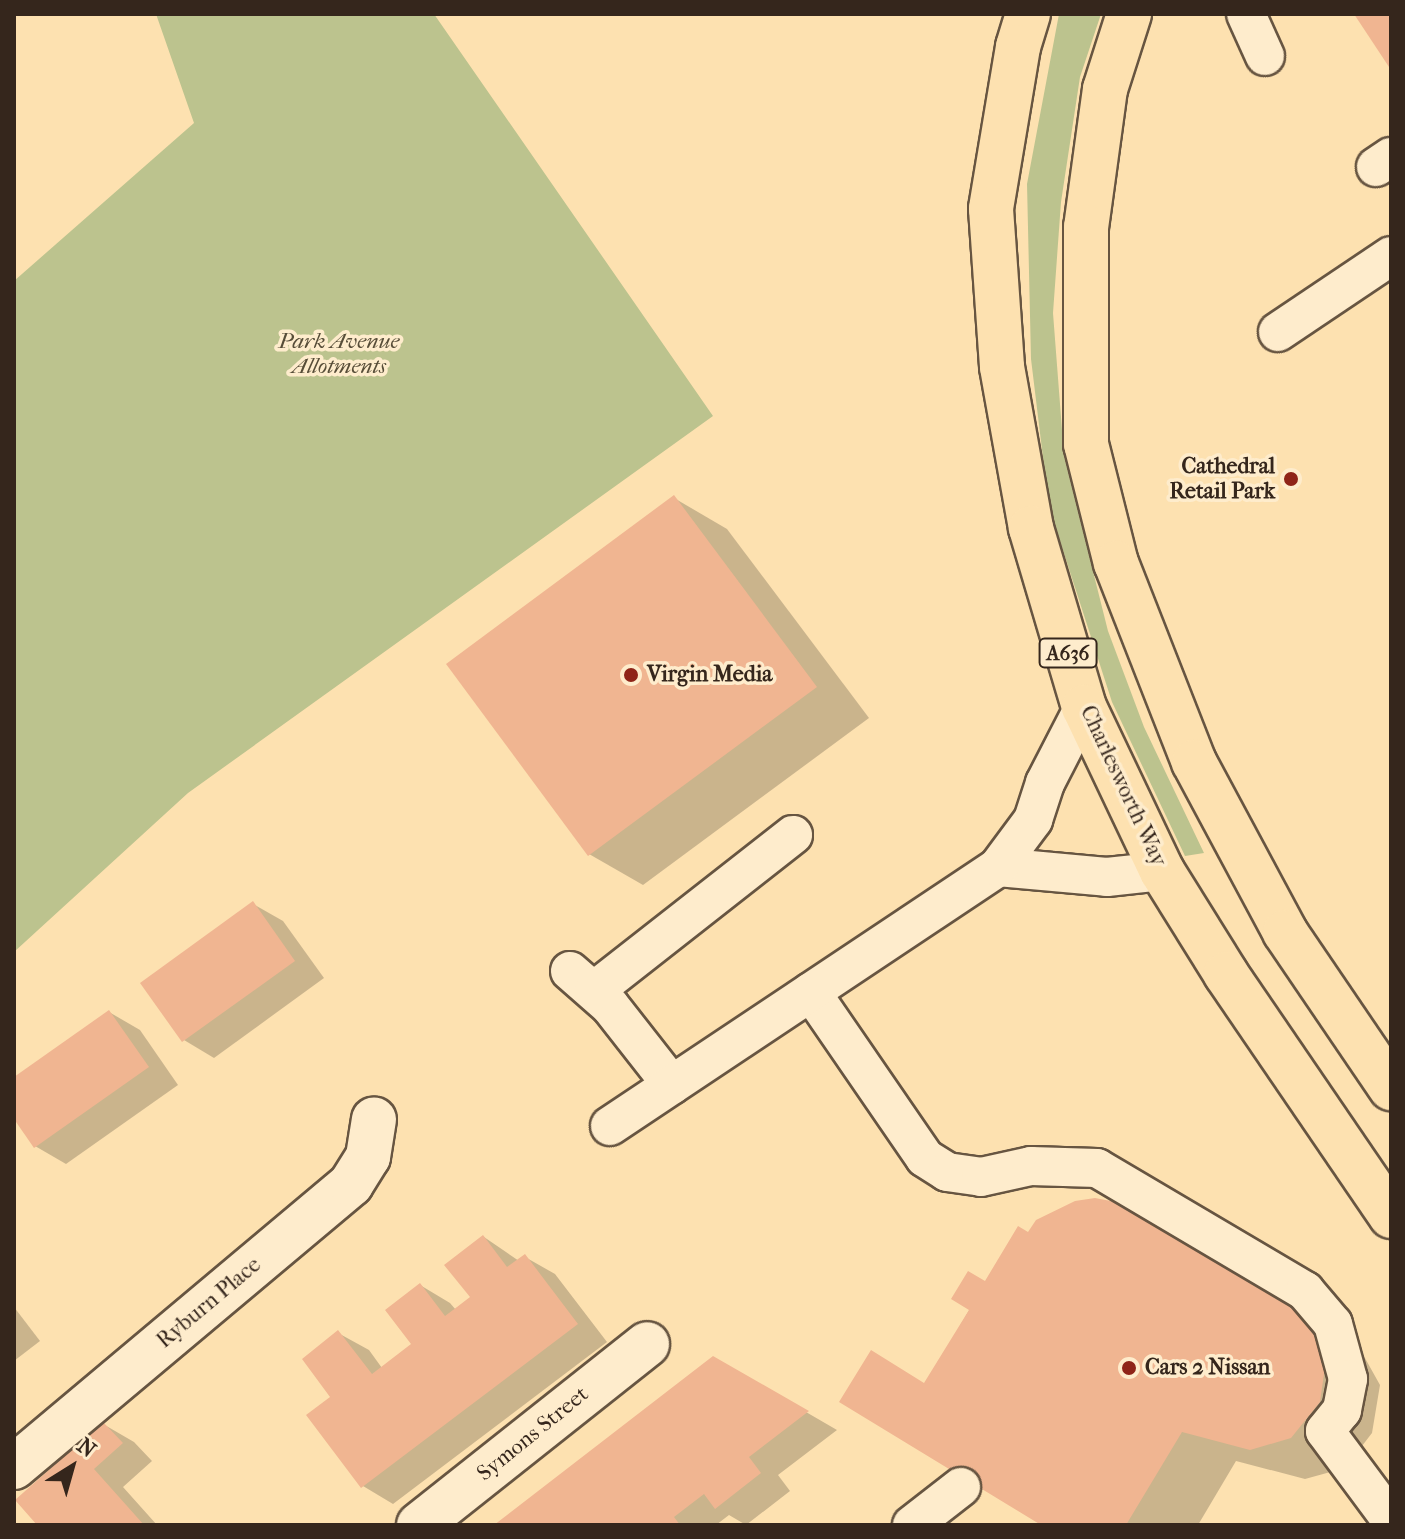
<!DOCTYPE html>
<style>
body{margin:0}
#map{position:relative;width:1405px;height:1539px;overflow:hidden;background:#fde1b0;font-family:"IM FELL French Canon",serif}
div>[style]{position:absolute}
.green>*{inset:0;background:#bcc38e}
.shadow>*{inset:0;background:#0003}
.building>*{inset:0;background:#f0b591}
.roads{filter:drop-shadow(2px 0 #675541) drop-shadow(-2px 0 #675541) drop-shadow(0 2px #675541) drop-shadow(0 -2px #675541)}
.lane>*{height:38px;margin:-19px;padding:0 19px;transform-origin:19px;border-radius:19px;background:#feeccc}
.street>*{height:44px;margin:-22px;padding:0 22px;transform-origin:22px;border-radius:22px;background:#feeccc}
.primary>*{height:44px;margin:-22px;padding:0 22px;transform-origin:22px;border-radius:22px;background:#fde1b0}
.dots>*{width:22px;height:22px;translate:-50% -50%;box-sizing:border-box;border:4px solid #feeccc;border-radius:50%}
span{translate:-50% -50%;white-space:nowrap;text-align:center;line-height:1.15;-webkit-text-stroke:7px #feeccc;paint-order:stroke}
.shield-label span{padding:2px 6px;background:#feeccc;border:2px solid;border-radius:6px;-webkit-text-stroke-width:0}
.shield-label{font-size:20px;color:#35261c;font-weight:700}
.park-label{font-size:22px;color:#574d38;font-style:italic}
.poi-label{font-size:22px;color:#35261c;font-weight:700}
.right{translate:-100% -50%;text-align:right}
.left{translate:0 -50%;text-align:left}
.street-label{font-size:22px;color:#35261c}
.frame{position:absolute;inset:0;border:16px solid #35261c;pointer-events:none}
.north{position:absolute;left:32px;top:1427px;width:80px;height:80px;-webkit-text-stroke:6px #feeccc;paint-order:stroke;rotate:37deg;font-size:22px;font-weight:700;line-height:32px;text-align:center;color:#35261c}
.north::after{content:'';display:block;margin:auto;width:28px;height:36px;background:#35261c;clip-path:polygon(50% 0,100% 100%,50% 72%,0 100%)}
</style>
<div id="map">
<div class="green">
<div style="clip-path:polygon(156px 14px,434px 14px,713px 416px,188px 793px,14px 952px,14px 281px,194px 123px)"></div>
<div style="clip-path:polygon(1059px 14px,1101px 14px,1080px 77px,1061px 202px,1053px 313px,1064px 456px,1108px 631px,1144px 727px,1204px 853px,1185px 856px,1112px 702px,1049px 507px,1031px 359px,1027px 184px)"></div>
</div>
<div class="shadow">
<div style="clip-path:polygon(674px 498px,727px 529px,869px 718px,643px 885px,589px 854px)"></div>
<div style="clip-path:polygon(253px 904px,283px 921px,324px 978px,214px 1058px,184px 1040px)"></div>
<div style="clip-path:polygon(109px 1012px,140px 1030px,178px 1085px,66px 1164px,35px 1146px,14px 1115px,14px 1079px)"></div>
<div style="clip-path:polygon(1029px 1234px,1356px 1342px,1380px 1385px,1372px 1433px,1345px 1468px,1305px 1479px,1236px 1461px,1198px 1525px,1045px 1525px,926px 1384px,985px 1283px)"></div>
<div style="clip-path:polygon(484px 1237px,519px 1261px,525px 1257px,555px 1274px,607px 1342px,393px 1504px,363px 1486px,333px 1397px,338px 1333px,369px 1350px,382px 1368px,414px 1344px,420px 1285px,450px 1303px,456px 1310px,473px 1298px)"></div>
<div style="clip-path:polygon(14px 1307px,40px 1341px,14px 1361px)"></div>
<div style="clip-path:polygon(713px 1358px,837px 1430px,778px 1475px,790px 1491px,746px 1525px,729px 1515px,716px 1525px,497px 1525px)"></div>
<div style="clip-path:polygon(103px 1424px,134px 1442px,152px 1461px,123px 1487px,157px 1525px,39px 1525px)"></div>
</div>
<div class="building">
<div style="clip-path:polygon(1354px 14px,1391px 14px,1391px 70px)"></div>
<div style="clip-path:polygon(674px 495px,817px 687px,588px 856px,446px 664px)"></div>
<div style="clip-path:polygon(253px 901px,295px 961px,182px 1042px,140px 983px)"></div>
<div style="clip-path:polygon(109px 1010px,149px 1067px,34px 1148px,14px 1119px,14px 1077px)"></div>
<div style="clip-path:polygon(1095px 1198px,1142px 1207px,1303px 1309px,1327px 1353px,1320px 1402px,1291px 1438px,1250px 1450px,1182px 1432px,1126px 1525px,1041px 1525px,839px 1402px,871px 1350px,924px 1383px,969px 1310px,951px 1299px,968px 1271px,985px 1281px,1018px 1226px,1028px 1232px,1036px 1220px,1075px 1201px)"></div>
<div style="clip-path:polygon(483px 1235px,507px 1267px,525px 1254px,578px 1324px,361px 1488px,306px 1415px,330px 1397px,302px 1359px,338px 1330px,372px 1374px,411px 1344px,385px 1310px,420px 1283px,445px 1316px,457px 1307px,470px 1297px,444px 1265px)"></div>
<div style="clip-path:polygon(713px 1356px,809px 1411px,749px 1457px,761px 1473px,715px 1509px,704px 1494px,674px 1517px,680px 1525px,494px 1525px)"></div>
<div style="clip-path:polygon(103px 1422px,123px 1443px,94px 1469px,144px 1525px,37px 1525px,15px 1500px)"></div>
</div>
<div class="roads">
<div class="lane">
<div style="left:1246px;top:14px;width:46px;rotate:65.7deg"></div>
<div style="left:1376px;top:167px;width:18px;rotate:-34deg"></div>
<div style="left:1278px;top:332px;width:136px;rotate:-33.9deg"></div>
<div style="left:998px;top:867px;width:109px;rotate:5.2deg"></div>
<div style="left:1107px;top:877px;width:55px;rotate:-6.2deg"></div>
<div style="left:570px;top:971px;width:53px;rotate:41.2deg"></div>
<div style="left:610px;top:1006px;width:100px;rotate:51.9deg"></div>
<div style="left:594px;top:991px;width:253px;rotate:-38.1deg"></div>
<div style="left:811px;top:992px;width:201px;rotate:55.5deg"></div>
<div style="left:925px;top:1158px;width:26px;rotate:32deg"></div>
<div style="left:947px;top:1172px;width:34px;rotate:8deg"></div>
<div style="left:981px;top:1177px;width:51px;rotate:-12.4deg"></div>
<div style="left:1031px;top:1166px;width:66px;rotate:1.7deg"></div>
<div style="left:1097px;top:1168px;width:242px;rotate:30.6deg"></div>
<div style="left:1305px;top:1291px;width:43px;rotate:49.7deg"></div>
<div style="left:1333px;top:1324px;width:57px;rotate:74.7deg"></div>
<div style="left:1348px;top:1379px;width:32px;rotate:101deg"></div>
<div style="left:1342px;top:1410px;width:27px;rotate:129deg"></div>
<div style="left:1325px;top:1431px;width:111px;rotate:53.4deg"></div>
<div style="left:610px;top:1126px;width:467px;rotate:-33.7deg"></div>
<div style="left:998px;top:867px;width:59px;rotate:-53.3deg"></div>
<div style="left:1033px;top:820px;width:39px;rotate:-72deg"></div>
<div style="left:1045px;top:783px;width:85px;rotate:-62.8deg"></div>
<div style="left:912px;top:1525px;width:62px;rotate:-37.8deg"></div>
</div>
<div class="street">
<div style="left:14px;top:1467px;width:440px;rotate:-40deg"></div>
<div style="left:351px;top:1184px;width:32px;rotate:-58deg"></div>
<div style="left:368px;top:1157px;width:38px;rotate:-81deg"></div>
<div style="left:419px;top:1525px;width:291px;rotate:-38.4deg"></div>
</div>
<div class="primary">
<div style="left:1028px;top:14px;width:34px;rotate:107deg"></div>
<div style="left:1018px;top:47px;width:164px;rotate:99.5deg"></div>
<div style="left:991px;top:209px;width:158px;rotate:86deg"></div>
<div style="left:1002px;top:367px;width:164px;rotate:79.8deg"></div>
<div style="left:1031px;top:528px;width:187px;rotate:73.5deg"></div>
<div style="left:1084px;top:707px;width:182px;rotate:64.6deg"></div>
<div style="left:1162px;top:871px;width:121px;rotate:58.1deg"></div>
<div style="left:1226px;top:974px;width:293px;rotate:55.7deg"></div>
<div style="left:1129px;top:14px;width:79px;rotate:107.7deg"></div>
<div style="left:1105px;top:89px;width:139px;rotate:97.8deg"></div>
<div style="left:1086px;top:227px;width:217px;rotate:90deg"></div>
<div style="left:1086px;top:444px;width:123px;rotate:75.9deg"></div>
<div style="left:1116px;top:563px;width:214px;rotate:68.6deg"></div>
<div style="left:1194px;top:762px;width:193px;rotate:61.8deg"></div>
<div style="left:1285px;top:932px;width:189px;rotate:55.8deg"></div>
</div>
</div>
<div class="dots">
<div style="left:1291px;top:479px;background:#8f2418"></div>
<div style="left:631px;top:675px;background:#8f2418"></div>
<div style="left:1129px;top:1368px;background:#8f2418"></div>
</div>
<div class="shield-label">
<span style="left:1068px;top:653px">A636</span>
</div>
<div class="park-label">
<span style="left:339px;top:354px">Park Avenue<br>Allotments</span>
</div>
<div class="poi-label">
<span class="right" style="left:1275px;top:479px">Cathedral<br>Retail Park</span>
<span class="left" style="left:647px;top:675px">Virgin Media</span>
<span class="left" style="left:1145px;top:1368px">Cars 2 Nissan</span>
</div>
<div class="street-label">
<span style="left:1123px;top:786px;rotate:65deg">Charlesworth Way</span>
<span style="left:209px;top:1303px;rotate:-40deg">Ryburn Place</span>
<span style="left:533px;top:1434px;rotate:-39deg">Symons Street</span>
</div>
<div class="frame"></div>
<div class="north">N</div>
</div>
